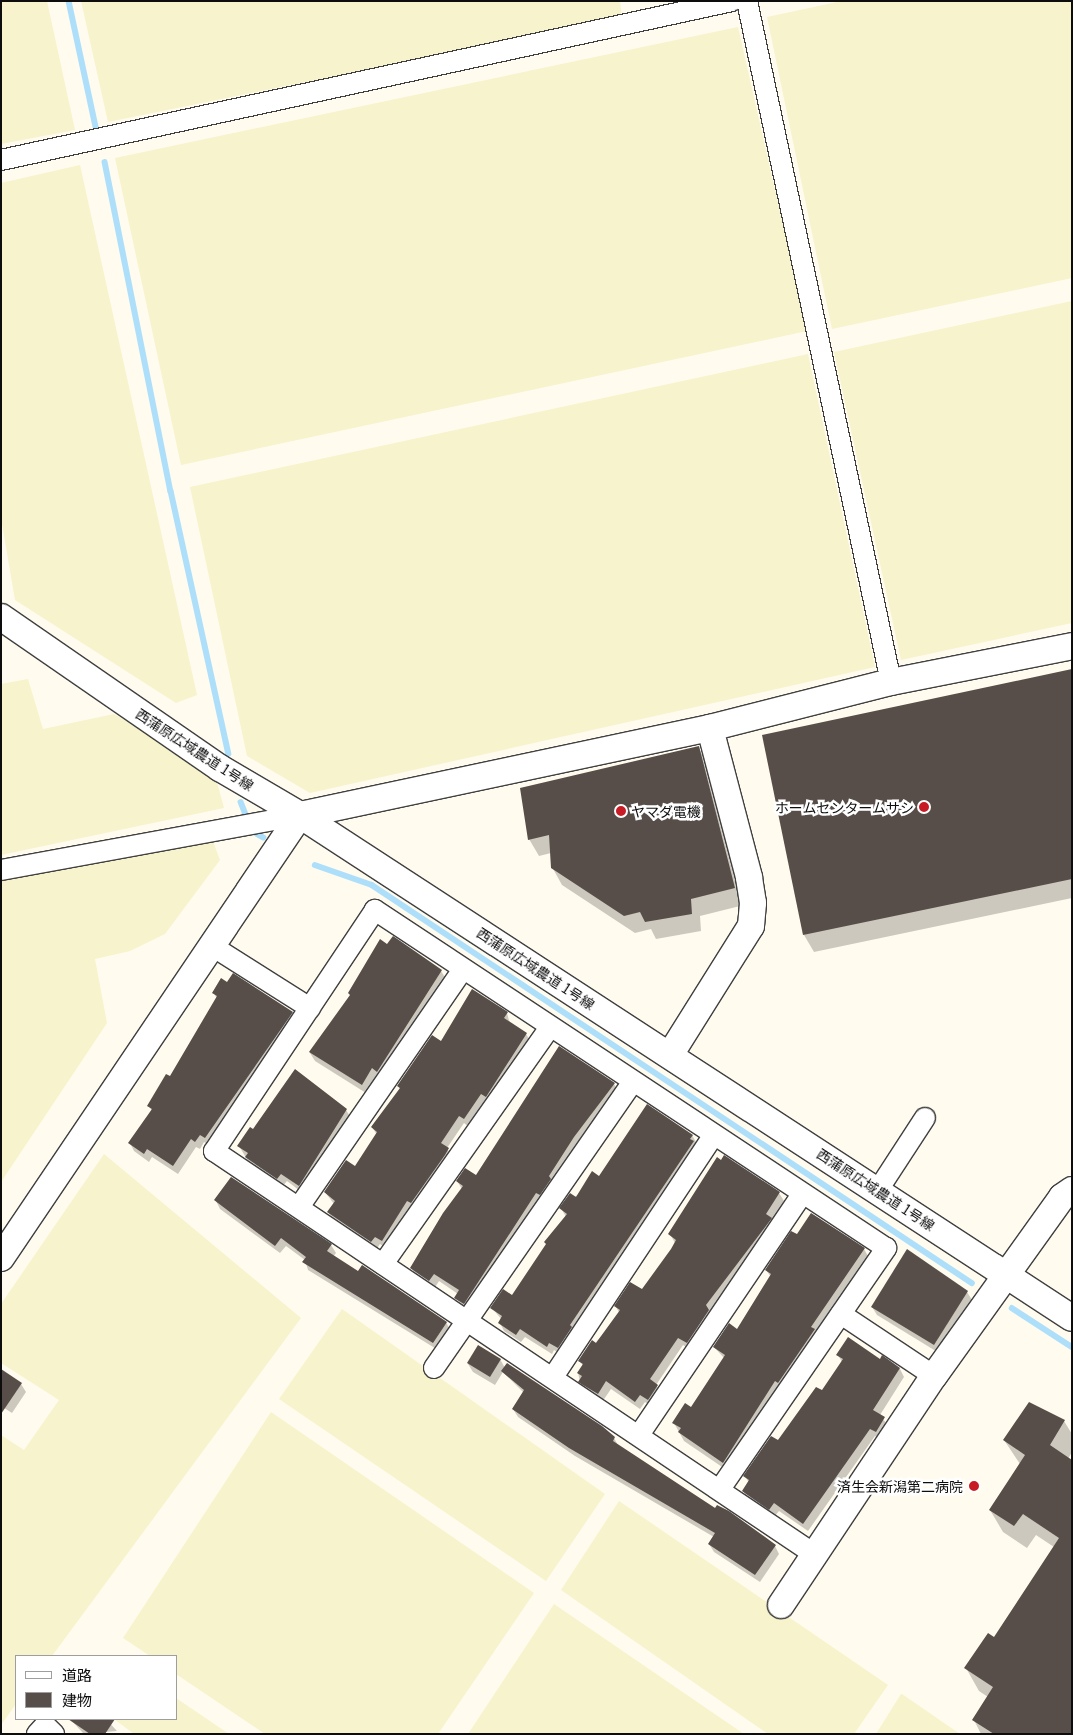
<!DOCTYPE html>
<meta charset="utf-8">
<style>
body{margin:0}
#map{position:relative;width:1073px;height:1735px;overflow:hidden;background:#fffbee;font-family:Georgia,"Noto Sans JP",serif}
div>[style]{position:absolute}
.farmland>*{inset:0;background:#f7f3cc}
.shadow>*{inset:0;background:#0003}
.stream>*{height:5.5px;margin:-2.75px;padding:0 2.75px;transform-origin:2.75px;border-radius:2.75px;background:#aedffa}
.building>*{inset:0;background:#574e49}
.roads{filter:drop-shadow(1px 0 #404040) drop-shadow(-1px 0 #404040) drop-shadow(0 1px #404040) drop-shadow(0 -1px #404040)}
.minor>*{height:20px;margin:-10px;padding:0 10px;transform-origin:10px;border-radius:10px;background:#fff}
.tertiary>*{height:26px;margin:-13px;padding:0 13px;transform-origin:13px;border-radius:13px;background:#fff}
.dots>*{width:14px;height:14px;translate:-50% -50%;box-sizing:border-box;border:2px solid #fff;border-radius:50%}
span{translate:-50% -50%;white-space:nowrap;text-align:center;line-height:1.15;-webkit-text-stroke:5px #fff;paint-order:stroke}
.street-label{font-size:14px;color:#0d0d0d}
.poi-label{font-size:14px;color:#0d0d0d}
.right{translate:-100% -50%;text-align:right}
.left{translate:0 -50%;text-align:left}
.frame{position:absolute;inset:0;border:2px solid #0d0d0d;pointer-events:none}
.legend{position:absolute;left:15px;top:1655px;width:162px;height:65px;box-sizing:border-box;background:#fff;border:1px solid #9e9e9e;margin:0;padding:6px 9px;list-style:none;font-size:15px;color:#0d0d0d}
.legend li{display:flex;align-items:center;gap:10px;height:25px}
.legend b{width:25px;border:1px solid #9e9e9e}
</style>
<div id="map">
<div class="farmland">
<div style="clip-path:polygon(1px 1px,47px 1px,75px 130px,1px 144px)"></div>
<div style="clip-path:polygon(81px 1px,620px 1px,622px 18px,108px 122px)"></div>
<div style="clip-path:polygon(842px 1px,1072px 1px,1072px 278px,832px 329px,767px 17px)"></div>
<div style="clip-path:polygon(738px 27px,807px 331px,181px 465px,115px 158px)"></div>
<div style="clip-path:polygon(80px 165px,197px 695px,176px 703px,15px 600px,1px 518px,1px 183px)"></div>
<div style="clip-path:polygon(1072px 301px,1072px 623px,901px 660px,834px 352px)"></div>
<div style="clip-path:polygon(808px 354px,875px 667px,310px 793px,247px 756px,190px 487px)"></div>
<div style="clip-path:polygon(28px 679px,43px 729px,114px 714px,214px 771px,224px 808px,1px 855px,1px 684px)"></div>
<div style="clip-path:polygon(212px 839px,220px 860px,165px 934px,130px 951px,95px 959px,107px 1023px,1px 1182px,1px 881px)"></div>
<div style="clip-path:polygon(104px 1154px,301px 1318px,52px 1656px,16px 1656px,16px 1704px,1px 1725px,1px 1435px,24px 1450px,59px 1400px,1px 1363px,1px 1304px)"></div>
<div style="clip-path:polygon(342px 1309px,605px 1494px,546px 1581px,279px 1399px)"></div>
<div style="clip-path:polygon(271px 1412px,534px 1593px,438px 1734px,265px 1734px,176px 1674px,176px 1656px,150px 1656px,123px 1638px)"></div>
<div style="clip-path:polygon(619px 1501px,888px 1685px,854px 1734px,768px 1734px,561px 1590px)"></div>
<div style="clip-path:polygon(554px 1604px,744px 1734px,468px 1734px)"></div>
<div style="clip-path:polygon(901px 1694px,902px 1694px,960px 1734px,876px 1734px)"></div>
<div style="clip-path:polygon(176px 1698px,229px 1734px,134px 1734px,114px 1719px,176px 1719px)"></div>
</div>
<div class="shadow">
<div style="clip-path:polygon(1072px 671px,1072px 898px,814px 952px,804px 935px)"></div>
<div style="clip-path:polygon(698px 747px,708px 764px,744px 905px,700px 916px,701px 931px,656px 939px,651px 929px,635px 933px,562px 885px,552px 867px,551px 853px,539px 856px,529px 839px)"></div>
<div style="clip-path:polygon(388px 946px,441px 971px,446px 979px,382px 1080px,377px 1076px,366px 1093px,315px 1061px,310px 1053px)"></div>
<div style="clip-path:polygon(214px 993px,292px 1013px,297px 1021px,210px 1146px,204px 1142px,200px 1149px,196px 1147px,178px 1174px,152px 1157px,149px 1162px,134px 1151px,130px 1143px,152px 1111px,149px 1106px,170px 1077px,217px 999px)"></div>
<div style="clip-path:polygon(507px 1013px,510px 1024px,526px 1034px,531px 1042px,491px 1105px,485px 1101px,469px 1127px,464px 1123px,447px 1148px,452px 1157px,387px 1249px,380px 1244px,376px 1250px,333px 1220px,328px 1212px,334px 1204px,325px 1192px,355px 1167px,377px 1135px,372px 1127px,400px 1089px,398px 1086px,442px 1043px)"></div>
<div style="clip-path:polygon(614px 1084px,619px 1092px,469px 1312px,455px 1298px,458px 1294px,439px 1281px,434px 1289px,416px 1277px,412px 1268px,462px 1189px,457px 1181px,476px 1177px)"></div>
<div style="clip-path:polygon(346px 1110px,351px 1118px,304px 1194px,287px 1181px,282px 1187px,251px 1166px,239px 1146px,253px 1131px)"></div>
<div style="clip-path:polygon(692px 1135px,697px 1144px,563px 1356px,554px 1350px,552px 1354px,525px 1337px,521px 1342px,504px 1331px,500px 1323px,502px 1320px,492px 1308px,512px 1297px,566px 1217px,561px 1208px,600px 1177px)"></div>
<div style="clip-path:polygon(724px 1157px,779px 1193px,784px 1201px,772px 1221px,775px 1227px,692px 1351px,683px 1345px,656px 1385px,662px 1394px,653px 1407px,645px 1402px,640px 1409px,611px 1389px,602px 1402px,585px 1390px,580px 1382px,578px 1373px,583px 1366px,580px 1361px,620px 1314px,616px 1307px,643px 1291px,672px 1250px,675px 1243px,670px 1234px)"></div>
<div style="clip-path:polygon(216px 1201px,331px 1245px,336px 1253px,333px 1257px,446px 1322px,450px 1330px,438px 1350px,308px 1270px,305px 1260px,286px 1246px,280px 1253px,220px 1209px)"></div>
<div style="clip-path:polygon(864px 1249px,869px 1258px,728px 1471px,684px 1441px,674px 1423px,692px 1409px,724px 1358px,714px 1347px,738px 1330px,771px 1277px,766px 1270px)"></div>
<div style="clip-path:polygon(967px 1292px,972px 1300px,939px 1353px,877px 1315px,872px 1307px)"></div>
<div style="clip-path:polygon(838px 1355px,880px 1360px,882px 1357px,900px 1369px,904px 1377px,880px 1415px,889px 1427px,881px 1440px,875px 1436px,808px 1531px,779px 1511px,774px 1517px,748px 1500px,743px 1491px,749px 1483px,745px 1476px,822px 1392px,842px 1362px)"></div>
<div style="clip-path:polygon(500px 1359px,505px 1368px,614px 1438px,619px 1447px,775px 1546px,779px 1554px,760px 1582px,714px 1552px,709px 1544px,714px 1537px,575px 1456px,518px 1417px,513px 1409px,524px 1393px,503px 1372px,495px 1385px,473px 1372px,468px 1364px)"></div>
<div style="clip-path:polygon(21px 1384px,26px 1392px,12px 1413px,1px 1406px)"></div>
<div style="clip-path:polygon(1064px 1421px,1072px 1434px,1072px 1452px,1068px 1459px,1072px 1734px,981px 1734px,974px 1720px,988px 1697px,979px 1691px,966px 1668px,995px 1639px,1054px 1547px,1036px 1535px,1027px 1548px,1003px 1532px,990px 1510px,1020px 1464px,1004px 1440px)"></div>
<div style="clip-path:polygon(70px 1719px,106px 1719px,117px 1731px,84px 1734px)"></div>
</div>
<div class="stream">
<div style="left:69px;top:1px;width:129px;rotate:77.9deg"></div>
<div style="left:105px;top:162px;width:336px;rotate:78.7deg"></div>
<div style="left:171px;top:491px;width:269px;rotate:77.6deg"></div>
<div style="left:241px;top:802px;width:11px;rotate:68deg"></div>
<div style="left:252px;top:831px;width:13px;rotate:29deg"></div>
<div style="left:315px;top:865px;width:60px;rotate:19.3deg"></div>
<div style="left:372px;top:885px;width:720px;rotate:33.56deg"></div>
<div style="left:1012px;top:1308px;width:72px;rotate:33deg"></div>
</div>
<div class="building">
<div style="clip-path:polygon(1072px 669px,1072px 879px,803px 935px,762px 735px)"></div>
<div style="clip-path:polygon(699px 746px,735px 888px,691px 899px,692px 914px,645px 922px,640px 912px,624px 916px,551px 868px,549px 835px,528px 840px,520px 788px)"></div>
<div style="clip-path:polygon(393px 936px,442px 970px,377px 1072px,372px 1068px,362px 1085px,309px 1052px,350px 995px,348px 993px,380px 939px,387px 944px)"></div>
<div style="clip-path:polygon(233px 973px,293px 1012px,205px 1138px,200px 1135px,195px 1142px,191px 1139px,173px 1166px,147px 1149px,144px 1154px,128px 1143px,152px 1109px,147px 1106px,166px 1074px,170px 1076px,217px 996px,212px 993px,221px 978px,227px 982px)"></div>
<div style="clip-path:polygon(472px 989px,508px 1012px,504px 1018px,527px 1033px,486px 1097px,481px 1094px,464px 1119px,459px 1116px,441px 1143px,449px 1148px,445px 1155px,411px 1203px,407px 1201px,382px 1241px,375px 1237px,371px 1242px,327px 1212px,335px 1201px,324px 1192px,346px 1160px,355px 1166px,377px 1132px,371px 1127px,400px 1088px,397px 1086px,432px 1035px,441px 1041px)"></div>
<div style="clip-path:polygon(559px 1046px,615px 1083px,574px 1137px,549px 1176px,551px 1179px,540px 1195px,536px 1193px,464px 1304px,454px 1298px,459px 1290px,434px 1274px,429px 1281px,410px 1268px,443px 1213px,463px 1186px,456px 1181px,465px 1168px,476px 1175px)"></div>
<div style="clip-path:polygon(295px 1069px,347px 1109px,299px 1186px,281px 1174px,277px 1179px,245px 1157px,248px 1153px,237px 1146px,250px 1127px,253px 1129px)"></div>
<div style="clip-path:polygon(647px 1104px,693px 1135px,690px 1139px,694px 1141px,570px 1325px,572px 1327px,558px 1348px,549px 1343px,547px 1347px,520px 1329px,516px 1335px,498px 1323px,502px 1316px,490px 1308px,503px 1289px,512px 1295px,546px 1244px,544px 1242px,567px 1214px,559px 1208px,570px 1193px,576px 1197px,592px 1171px,599px 1176px)"></div>
<div style="clip-path:polygon(724px 1155px,780px 1192px,766px 1214px,772px 1218px,706px 1305px,709px 1310px,687px 1343px,678px 1338px,650px 1379px,658px 1385px,648px 1400px,640px 1395px,635px 1402px,606px 1381px,598px 1394px,578px 1382px,582px 1376px,577px 1373px,583px 1364px,578px 1361px,592px 1340px,596px 1343px,620px 1310px,614px 1306px,630px 1282px,642px 1289px,671px 1249px,676px 1240px,668px 1234px,717px 1157px,721px 1160px)"></div>
<div style="clip-path:polygon(231px 1177px,332px 1244px,327px 1251px,358px 1271px,362px 1265px,447px 1322px,433px 1343px,302px 1262px,306px 1257px,281px 1238px,275px 1246px,214px 1200px)"></div>
<div style="clip-path:polygon(811px 1213px,865px 1248px,811px 1327px,815px 1329px,778px 1383px,775px 1381px,723px 1463px,678px 1432px,681px 1428px,672px 1423px,685px 1403px,691px 1407px,725px 1355px,713px 1347px,729px 1323px,737px 1329px,771px 1274px,765px 1270px,791px 1231px,797px 1234px)"></div>
<div style="clip-path:polygon(907px 1249px,968px 1291px,934px 1345px,871px 1307px)"></div>
<div style="clip-path:polygon(848px 1337px,880px 1359px,882px 1355px,900px 1368px,873px 1410px,885px 1417px,876px 1432px,870px 1429px,803px 1524px,774px 1503px,769px 1510px,742px 1491px,749px 1480px,743px 1476px,771px 1436px,778px 1440px,816px 1387px,822px 1390px,843px 1359px,836px 1355px)"></div>
<div style="clip-path:polygon(478px 1345px,501px 1359px,490px 1377px,467px 1363px)"></div>
<div style="clip-path:polygon(507px 1363px,602px 1426px,615px 1437px,613px 1441px,715px 1508px,717px 1505px,729px 1511px,776px 1545px,755px 1575px,708px 1544px,715px 1533px,569px 1448px,512px 1409px,524px 1390px,501px 1371px)"></div>
<div style="clip-path:polygon(1px 1369px,22px 1383px,1px 1414px)"></div>
<div style="clip-path:polygon(1029px 1402px,1065px 1420px,1050px 1445px,1072px 1460px,1072px 1734px,994px 1734px,972px 1720px,993px 1687px,964px 1668px,988px 1633px,994px 1637px,1059px 1538px,1023px 1514px,1014px 1526px,989px 1510px,1025px 1455px,1003px 1440px)"></div>
<div style="clip-path:polygon(68px 1719px,115px 1719px,105px 1734px,90px 1734px)"></div>
</div>
<div class="roads">
<div class="minor">
<div style="left:747px;top:1px;width:696px;rotate:78.06deg"></div>
<div style="left:1px;top:160px;width:748px;rotate:-12.27deg"></div>
<div style="left:1px;top:870px;width:304px;rotate:-10.4deg"></div>
<div style="left:212px;top:946px;width:116px;rotate:32.3deg"></div>
<div style="left:878px;top:1190px;width:86px;rotate:-56.9deg"></div>
<div style="left:299px;top:1207px;width:289px;rotate:-55.4deg"></div>
<div style="left:383px;top:1264px;width:290px;rotate:-54.8deg"></div>
<div style="left:841px;top:1314px;width:112px;rotate:33.7deg"></div>
<div style="left:434px;top:1368px;width:347px;rotate:-55.2deg"></div>
<div style="left:553px;top:1377px;width:289px;rotate:-56.4deg"></div>
<div style="left:639px;top:1435px;width:291px;rotate:-55.9deg"></div>
<div style="left:720px;top:1489px;width:293px;rotate:-55.4deg"></div>
<div style="left:886px;top:1248px;width:613px;rotate:-146.52deg"></div>
<div style="left:375px;top:910px;width:290px;rotate:123.7deg"></div>
<div style="left:214px;top:1151px;width:723px;rotate:33.89deg"></div>
<div style="left:37px;top:1734px;width:12px;rotate:-48deg"></div>
<div style="left:45px;top:1725px;width:13px;rotate:45deg"></div>
</div>
<div class="tertiary">
<div style="left:1px;top:617px;width:266px;rotate:34.6deg"></div>
<div style="left:220px;top:768px;width:93px;rotate:30.4deg"></div>
<div style="left:300px;top:815px;width:921px;rotate:33.09deg"></div>
<div style="left:670px;top:1055px;width:152px;rotate:-57.9deg"></div>
<div style="left:751px;top:926px;width:23px;rotate:-85deg"></div>
<div style="left:753px;top:903px;width:26px;rotate:-99deg"></div>
<div style="left:749px;top:877px;width:154px;rotate:-104.7deg"></div>
<div style="left:1px;top:1258px;width:534px;rotate:-55.98deg"></div>
<div style="left:300px;top:815px;width:419px;rotate:-12deg"></div>
<div style="left:710px;top:728px;width:187px;rotate:-14.3deg"></div>
<div style="left:891px;top:682px;width:185px;rotate:-11.2deg"></div>
<div style="left:781px;top:1605px;width:275px;rotate:-56.3deg"></div>
<div style="left:934px;top:1376px;width:220px;rotate:-54.4deg"></div>
<div style="left:1062px;top:1197px;width:12px;rotate:-35deg"></div>
</div>
</div>
<div class="dots">
<div style="left:924px;top:807px;background:#c71c26"></div>
<div style="left:621px;top:811px;background:#c71c26"></div>
<div style="left:974px;top:1486px;background:#c71c26"></div>
</div>
<div class="street-label">
<span style="left:195px;top:749px;rotate:33deg">西蒲原広域農道 1号線</span>
<span style="left:536px;top:968px;rotate:33deg">西蒲原広域農道 1号線</span>
<span style="left:876px;top:1189px;rotate:33deg">西蒲原広域農道 1号線</span>
</div>
<div class="poi-label">
<span class="right" style="left:914px;top:807px">ホームセンタームサシ</span>
<span class="left" style="left:631px;top:811px">ヤマダ電機</span>
<span class="right" style="left:963px;top:1486px">済生会新潟第二病院</span>
</div>
<div class="frame"></div>
<ul class="legend">
<li><b style="height:6px;background:#fff"></b>道路</li>
<li><b style="height:14px;background:#574e49"></b>建物</li>
</ul>
</div>
